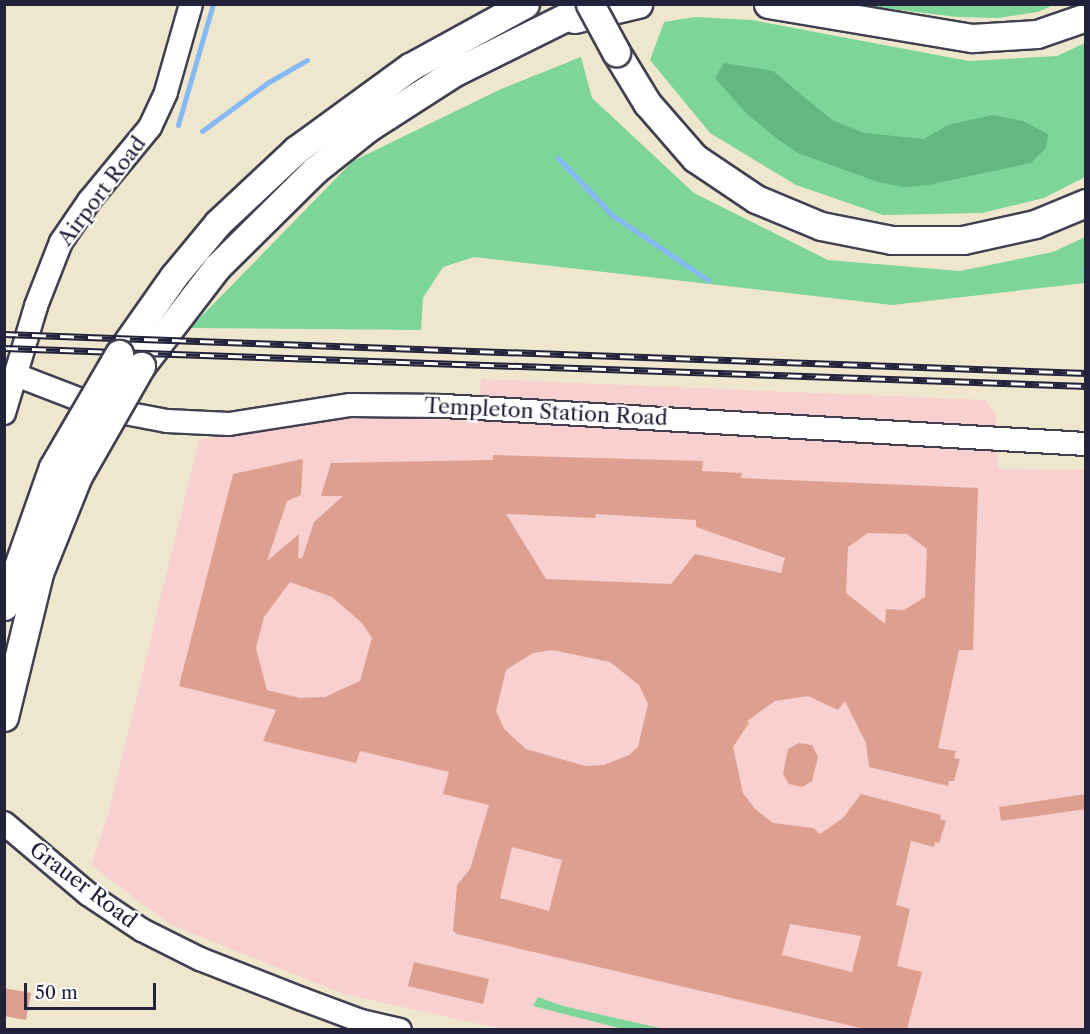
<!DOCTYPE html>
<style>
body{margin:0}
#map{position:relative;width:1090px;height:1034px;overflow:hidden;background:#efe7cd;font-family:"Libre Caslon Text",serif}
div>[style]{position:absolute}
.built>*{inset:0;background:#f7d0cf}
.green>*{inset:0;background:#7dd59a}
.forest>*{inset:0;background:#66b682}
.stream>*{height:5px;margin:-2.5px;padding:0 2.5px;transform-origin:2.5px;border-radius:2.5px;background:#86b9f3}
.building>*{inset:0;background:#dd9f8f}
.roads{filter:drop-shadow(2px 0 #414051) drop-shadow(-2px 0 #414051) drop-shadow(0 2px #414051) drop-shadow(0 -2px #414051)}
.minor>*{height:22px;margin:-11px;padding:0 11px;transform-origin:11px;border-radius:11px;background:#fff}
.major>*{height:27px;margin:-13.5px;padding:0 13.5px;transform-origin:13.5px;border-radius:13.5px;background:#fff}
.rail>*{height:7px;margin-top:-3.5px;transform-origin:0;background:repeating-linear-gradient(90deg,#fff 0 14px,#22223b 0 28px);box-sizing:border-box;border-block:2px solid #22223b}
.bridges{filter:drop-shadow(2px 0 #414051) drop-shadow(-2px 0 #414051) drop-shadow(0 2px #414051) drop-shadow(0 -2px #414051)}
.major-bridge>*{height:27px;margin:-13.5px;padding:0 13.5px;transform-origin:13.5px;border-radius:13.5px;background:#fff}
span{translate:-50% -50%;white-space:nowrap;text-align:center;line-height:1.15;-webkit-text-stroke:4.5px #fff;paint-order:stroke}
.street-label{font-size:21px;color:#22223b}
.frame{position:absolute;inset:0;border:6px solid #22223b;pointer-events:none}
.scale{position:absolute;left:24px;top:983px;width:132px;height:27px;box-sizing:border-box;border:3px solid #22223b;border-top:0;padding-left:8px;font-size:18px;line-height:21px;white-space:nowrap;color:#22223b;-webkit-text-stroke:4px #fff;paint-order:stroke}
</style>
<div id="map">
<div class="built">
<div style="clip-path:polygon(481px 379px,986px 400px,996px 415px,998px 469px,1085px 470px,1085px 1029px,502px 1029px,344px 994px,169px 924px,91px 865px,108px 815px,199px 440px,336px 416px,478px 421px)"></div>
</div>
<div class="green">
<div style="clip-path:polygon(859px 5px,1053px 4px,1053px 5px,1038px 12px,998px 18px,957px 17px)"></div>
<div style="clip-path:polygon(695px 17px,752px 20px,969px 61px,1057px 56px,1085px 43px,1085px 177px,1044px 198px,982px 213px,883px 215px,796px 185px,710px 133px,650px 60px,664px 22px)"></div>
<div style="clip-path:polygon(581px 57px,592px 98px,694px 193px,828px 260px,960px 271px,1053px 252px,1085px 237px,1085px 283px,892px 305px,474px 257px,443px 267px,423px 298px,421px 330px,190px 328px,353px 161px,501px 89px)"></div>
<div style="clip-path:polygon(538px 997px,563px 1006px,664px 1029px,623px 1029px,533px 1006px)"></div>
</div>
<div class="forest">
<div style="clip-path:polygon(724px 63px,773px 71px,832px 120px,864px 133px,924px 139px,948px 125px,992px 115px,1023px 121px,1048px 134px,1046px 148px,1031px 163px,928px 185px,903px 187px,878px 182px,798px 153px,776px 138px,746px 113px,715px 78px)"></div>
</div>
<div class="stream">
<div style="left:178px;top:125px;width:126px;rotate:-73.9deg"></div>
<div style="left:202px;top:131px;width:81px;rotate:-36.4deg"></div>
<div style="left:267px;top:83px;width:46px;rotate:-29.9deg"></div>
<div style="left:558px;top:158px;width:79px;rotate:46.5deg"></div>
<div style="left:612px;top:215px;width:116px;rotate:34.1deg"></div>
<div style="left:1085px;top:271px;width:1px;rotate:-45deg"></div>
</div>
<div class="building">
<div style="clip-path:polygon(evenodd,493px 455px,703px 461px,702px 471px,742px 473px,741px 478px,978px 488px,973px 650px,959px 650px,938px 748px,956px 751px,954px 758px,960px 759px,954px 781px,949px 781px,948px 786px,869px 767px,866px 743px,845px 701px,838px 710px,808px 696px,775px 701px,747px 721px,749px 723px,733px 747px,743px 793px,756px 810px,773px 823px,813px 828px,820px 834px,843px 818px,861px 794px,941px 815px,940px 819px,946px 821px,939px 843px,935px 842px,934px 847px,911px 841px,896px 905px,910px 909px,897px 966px,922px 972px,907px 1029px,865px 1029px,457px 934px,453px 931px,457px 885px,470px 869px,489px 805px,443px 794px,449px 772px,360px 751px,356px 763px,263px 741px,276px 710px,179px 686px,233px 474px,303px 459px,301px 495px,287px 501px,267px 561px,299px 534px,298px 558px,302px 559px,314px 522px,343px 496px,321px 496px,331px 463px,493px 460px,493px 455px,506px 514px,595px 518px,596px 514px,696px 520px,696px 527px,785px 558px,781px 573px,695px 554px,671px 584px,546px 579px,506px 514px,493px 455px,868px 533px,907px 534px,927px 549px,925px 597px,904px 610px,886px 609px,885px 624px,846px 593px,848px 547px,868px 533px,493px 455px,290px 582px,332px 597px,362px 623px,372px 638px,360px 681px,325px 697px,300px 698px,267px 690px,256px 648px,264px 617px,290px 582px,493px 455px,552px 650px,610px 662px,639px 685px,648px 704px,638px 747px,629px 755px,604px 765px,585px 766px,526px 749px,504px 729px,496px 711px,506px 670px,533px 653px,552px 650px,493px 455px,512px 847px,562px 860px,549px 911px,500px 898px,512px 847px,493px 455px,790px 924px,861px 936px,852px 972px,782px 955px,790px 924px)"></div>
<div style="clip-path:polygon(799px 743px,812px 745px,818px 757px,812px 781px,802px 787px,789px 784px,783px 774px,788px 749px)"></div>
<div style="clip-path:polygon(1086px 794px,1086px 809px,1001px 821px,999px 807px)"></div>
<div style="clip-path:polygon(414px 962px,489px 979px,483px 1004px,408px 986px)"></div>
<div style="clip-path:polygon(4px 988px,31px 993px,26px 1020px,4px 1016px)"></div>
</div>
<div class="roads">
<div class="minor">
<div style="left:16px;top:375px;width:94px;rotate:21.1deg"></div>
<div style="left:104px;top:409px;width:64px;rotate:10.8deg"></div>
<div style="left:167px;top:421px;width:62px;rotate:2.8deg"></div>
<div style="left:229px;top:424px;width:123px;rotate:-8.9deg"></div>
<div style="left:351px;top:405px;width:93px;rotate:0.6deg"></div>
<div style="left:444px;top:406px;width:643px;rotate:3.39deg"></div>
<div style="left:4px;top:413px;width:112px;rotate:-73.3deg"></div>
<div style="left:36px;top:306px;width:69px;rotate:-68.7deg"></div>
<div style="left:61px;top:242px;width:50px;rotate:-55.7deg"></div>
<div style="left:89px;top:201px;width:96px;rotate:-50.5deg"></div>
<div style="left:150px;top:127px;width:38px;rotate:-65deg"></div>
<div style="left:166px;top:92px;width:91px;rotate:-74.1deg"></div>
<div style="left:4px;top:823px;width:110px;rotate:40.2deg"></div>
<div style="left:88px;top:894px;width:65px;rotate:33.7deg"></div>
<div style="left:142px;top:930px;width:65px;rotate:26.6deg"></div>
<div style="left:200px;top:959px;width:110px;rotate:21.4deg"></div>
<div style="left:302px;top:999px;width:63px;rotate:20.4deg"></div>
<div style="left:361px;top:1021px;width:40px;rotate:13deg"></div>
</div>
<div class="major">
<div style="left:768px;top:4px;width:207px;rotate:9.5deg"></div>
<div style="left:972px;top:38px;width:65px;rotate:-3.5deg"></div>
<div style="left:1037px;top:34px;width:52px;rotate:-19.1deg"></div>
<div style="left:574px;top:19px;width:66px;rotate:-13.2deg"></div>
<div style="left:616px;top:52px;width:60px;rotate:58.7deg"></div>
<div style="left:647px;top:103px;width:73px;rotate:48.9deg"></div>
<div style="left:695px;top:158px;width:73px;rotate:33.9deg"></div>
<div style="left:756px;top:199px;width:70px;rotate:22.6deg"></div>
<div style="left:821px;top:226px;width:72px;rotate:11.2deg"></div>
<div style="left:892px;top:240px;width:71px"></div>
<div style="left:963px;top:240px;width:74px;rotate:-12.5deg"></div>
<div style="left:1035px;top:224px;width:55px;rotate:-22.4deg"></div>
<div style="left:119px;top:354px;width:95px;rotate:-54.8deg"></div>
<div style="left:174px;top:276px;width:69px;rotate:-50.3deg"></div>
<div style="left:218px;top:223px;width:107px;rotate:-43.1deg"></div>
<div style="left:296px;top:150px;width:141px;rotate:-36.1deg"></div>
<div style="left:410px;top:67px;width:131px;rotate:-28.7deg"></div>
<div style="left:141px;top:366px;width:125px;rotate:-52.5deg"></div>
<div style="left:217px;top:267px;width:138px;rotate:-44.7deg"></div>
<div style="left:315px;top:170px;width:69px;rotate:-38.5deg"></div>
<div style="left:369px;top:127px;width:100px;rotate:-32.7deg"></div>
<div style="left:453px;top:73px;width:155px;rotate:-26.4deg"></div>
</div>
</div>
<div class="rail">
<div style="left:4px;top:334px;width:1083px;rotate:2.06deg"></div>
<div style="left:4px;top:348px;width:1083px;rotate:2.01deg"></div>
</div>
<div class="bridges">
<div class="major-bridge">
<div style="left:590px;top:4px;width:55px;rotate:61.6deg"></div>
<div style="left:4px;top:606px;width:147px;rotate:-70.6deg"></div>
<div style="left:53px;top:467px;width:131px;rotate:-59.7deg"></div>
<div style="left:4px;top:717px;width:148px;rotate:-76.3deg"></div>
<div style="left:39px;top:573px;width:105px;rotate:-68.1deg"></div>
<div style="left:78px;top:476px;width:127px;rotate:-60.2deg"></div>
</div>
</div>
<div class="street-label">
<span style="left:102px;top:191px;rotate:-53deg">Airport Road</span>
<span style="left:546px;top:412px;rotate:3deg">Templeton Station Road</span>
<span style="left:83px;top:885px;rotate:37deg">Grauer Road</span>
</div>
<div class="frame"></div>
<div class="scale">50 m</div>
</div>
